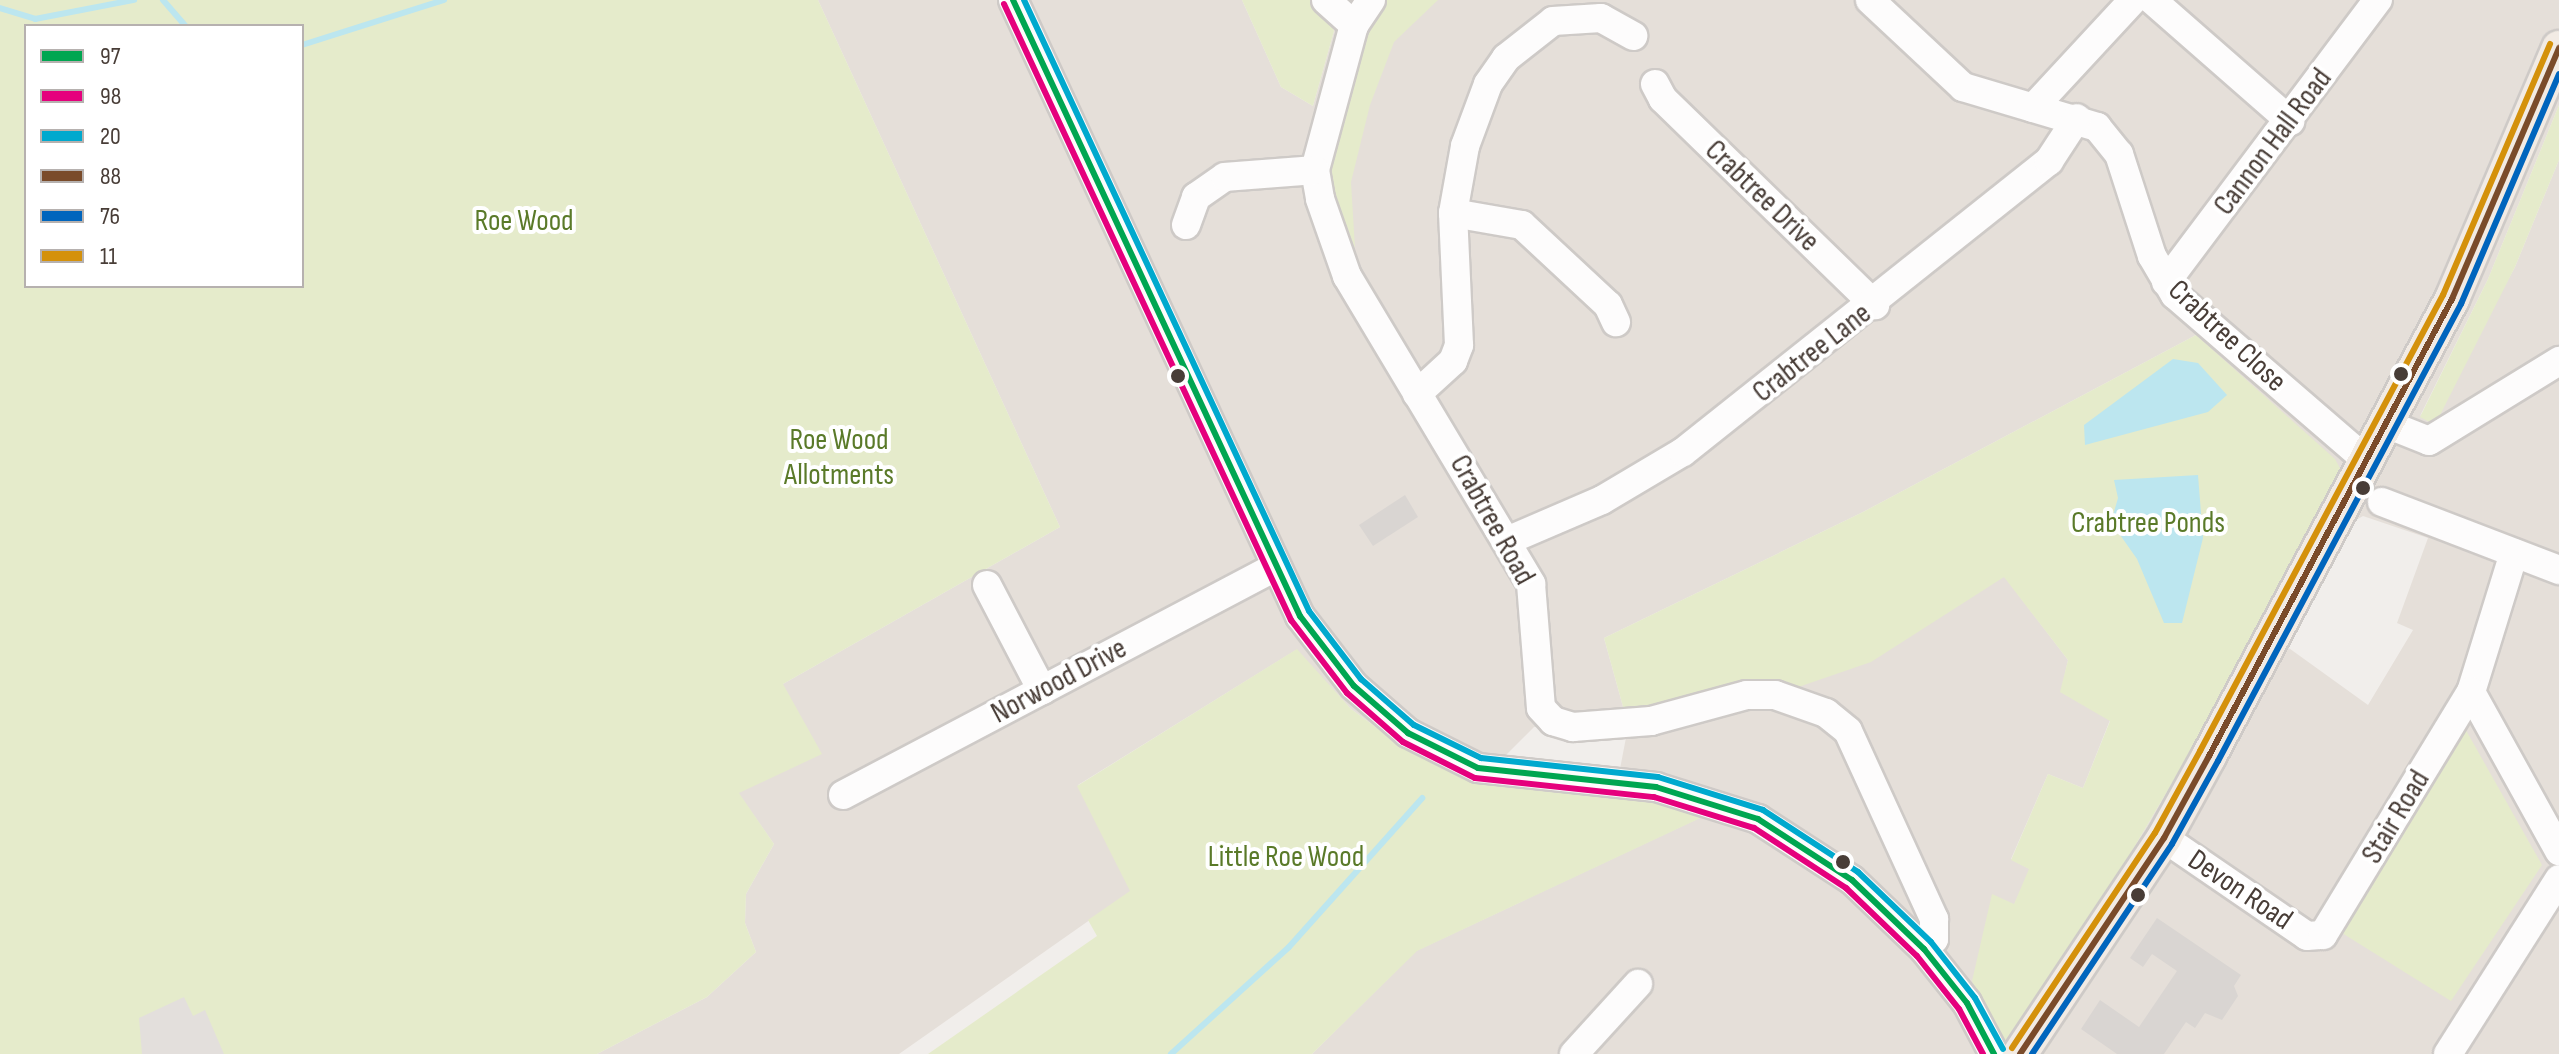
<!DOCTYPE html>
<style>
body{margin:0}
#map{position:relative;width:2559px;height:1054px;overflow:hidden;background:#f1eeeb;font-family:"Sofia Sans Condensed",sans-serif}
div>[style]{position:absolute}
.residential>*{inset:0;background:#e5dfd9}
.green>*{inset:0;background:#e5ebcb}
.parking>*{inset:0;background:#e3dfdc}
.water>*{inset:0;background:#bce6ef}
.stream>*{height:6px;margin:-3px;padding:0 3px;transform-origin:3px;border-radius:3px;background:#bce6ef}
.building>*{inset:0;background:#d9d5d2}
.roads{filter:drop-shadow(2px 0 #cecac7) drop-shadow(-2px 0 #cecac7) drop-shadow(0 2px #cecac7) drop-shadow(0 -2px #cecac7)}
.minor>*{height:28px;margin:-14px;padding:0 14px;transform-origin:14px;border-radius:14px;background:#fdfcfc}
.major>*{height:34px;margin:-17px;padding:0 17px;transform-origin:17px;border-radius:17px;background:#f2ebe4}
.bus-1>*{height:6px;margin:-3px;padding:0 3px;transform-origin:3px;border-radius:3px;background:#00a651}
.bus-2>*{height:6px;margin:-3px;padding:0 3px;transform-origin:3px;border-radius:3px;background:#e5007d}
.bus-3>*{height:6px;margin:-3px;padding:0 3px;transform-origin:3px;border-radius:3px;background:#00a9ce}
.bus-4>*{height:6px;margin:-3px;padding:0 3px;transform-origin:3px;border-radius:3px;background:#7a4b2a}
.bus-5>*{height:6px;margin:-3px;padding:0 3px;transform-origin:3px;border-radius:3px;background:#0065bd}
.bus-6>*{height:6px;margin:-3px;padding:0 3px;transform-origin:3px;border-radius:3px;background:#d4910b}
.dots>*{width:22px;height:22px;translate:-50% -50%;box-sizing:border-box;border:4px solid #fff;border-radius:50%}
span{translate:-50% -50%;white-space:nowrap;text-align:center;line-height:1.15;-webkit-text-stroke:8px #fff;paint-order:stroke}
.street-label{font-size:30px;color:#483d37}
.park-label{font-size:30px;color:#5a7a29}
.legend{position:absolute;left:24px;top:24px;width:280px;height:264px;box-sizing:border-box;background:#fff;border:2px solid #b6b1af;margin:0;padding:10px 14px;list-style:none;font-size:24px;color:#483d37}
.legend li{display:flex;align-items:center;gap:16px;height:40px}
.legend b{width:40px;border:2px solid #b6b1af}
</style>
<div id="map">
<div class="residential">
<div style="clip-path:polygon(evenodd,818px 0,1242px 0,1281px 87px,1313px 106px,1334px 31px,1324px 0,2559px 0,2559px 105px,2488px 279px,2420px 416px,2449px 388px,2515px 267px,2559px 160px,2559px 1054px,1312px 1054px,1416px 951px,1708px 814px,1615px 795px,1629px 722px,2004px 576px,2068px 660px,2061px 692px,2110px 720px,2083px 788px,2048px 774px,2011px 859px,2030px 869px,2014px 905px,1992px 895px,2020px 1041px,2198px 739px,2342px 473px,2196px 335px,1863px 512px,1604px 638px,1625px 714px,1534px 727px,1479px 782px,1407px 750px,1351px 709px,1296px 650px,1078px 785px,1131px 891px,899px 1054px,597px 1054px,707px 997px,756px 952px,745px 923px,746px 894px,774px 844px,738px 793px,783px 684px,1060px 527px,818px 0,2363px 516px,2428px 538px,2397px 623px,2413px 630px,2368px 705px,2286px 646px,2351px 523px,2363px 516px)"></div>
</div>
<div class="green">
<div style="clip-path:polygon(evenodd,0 0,818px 0,1060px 527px,783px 684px,822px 754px,739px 793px,774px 844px,746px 894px,745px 923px,756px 952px,707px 997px,597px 1054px,0 1054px,0 0,26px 26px,302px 26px,302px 286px,26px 286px,26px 26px)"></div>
<div style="clip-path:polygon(1242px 0,1324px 0,1334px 31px,1313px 106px,1281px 87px)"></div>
<div style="clip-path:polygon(1380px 0,1438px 0,1394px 42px,1370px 105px,1351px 182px,1355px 248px,1327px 174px,1361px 29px)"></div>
<div style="clip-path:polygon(2559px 105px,2559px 160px,2515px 267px,2435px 425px,2420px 417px,2488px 279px)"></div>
<div style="clip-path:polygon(2196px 335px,2335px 459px,2342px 472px,2198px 739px,2020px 1041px,2010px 1046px,1998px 1037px,1972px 981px,1992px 894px,2014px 904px,2029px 869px,2011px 860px,2048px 774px,2083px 788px,2110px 721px,2060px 692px,2068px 660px,2004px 577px,1871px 662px,1775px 695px,1625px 714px,1604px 638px,1863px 512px)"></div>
<div style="clip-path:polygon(1297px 649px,1351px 709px,1407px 750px,1479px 782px,1615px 795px,1709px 814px,1417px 951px,1312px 1054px,928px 1054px,1097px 936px,1088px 920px,1130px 891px,1077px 786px)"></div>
<div style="clip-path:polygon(2463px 725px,2542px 865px,2451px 1001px,2342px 933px)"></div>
</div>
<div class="parking">
<div style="clip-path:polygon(184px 997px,193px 1016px,205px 1010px,224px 1054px,142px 1054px,139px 1018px)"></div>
</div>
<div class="water">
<div style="clip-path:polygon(2173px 359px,2198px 363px,2227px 395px,2208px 412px,2085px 445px,2084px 425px)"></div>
<div style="clip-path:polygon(2198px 475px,2203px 538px,2182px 623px,2164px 623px,2137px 559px,2111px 522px,2118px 498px,2114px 480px)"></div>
</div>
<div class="stream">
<div style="left:163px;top:0;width:35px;rotate:49deg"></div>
<div style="left:0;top:8px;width:37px;rotate:17deg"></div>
<div style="left:35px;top:19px;width:101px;rotate:-10.9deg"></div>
<div style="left:302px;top:45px;width:149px;rotate:-17.6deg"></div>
<div style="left:1171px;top:1054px;width:159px;rotate:-42.2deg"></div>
<div style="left:1289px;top:947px;width:200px;rotate:-48.2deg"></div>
</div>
<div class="building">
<div style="clip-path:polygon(1405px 495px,1418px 517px,1373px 546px,1359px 525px)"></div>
<div style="clip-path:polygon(2157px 918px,2241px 975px,2234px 986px,2238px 996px,2222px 1020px,2205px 1013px,2195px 1028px,2186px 1022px,2164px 1054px,2117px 1054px,2081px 1029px,2100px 1000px,2139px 1027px,2177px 971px,2152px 954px,2143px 967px,2130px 958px)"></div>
</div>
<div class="roads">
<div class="minor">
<div style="left:1013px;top:0;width:680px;rotate:65.02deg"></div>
<div style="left:1300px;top:616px;width:88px;rotate:52.4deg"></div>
<div style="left:1354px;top:686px;width:72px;rotate:41deg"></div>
<div style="left:1408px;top:733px;width:78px;rotate:26.6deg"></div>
<div style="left:1478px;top:768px;width:179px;rotate:6.1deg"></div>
<div style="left:1656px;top:787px;width:107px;rotate:17.4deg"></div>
<div style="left:1758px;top:819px;width:112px;rotate:33deg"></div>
<div style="left:1852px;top:880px;width:100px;rotate:43.8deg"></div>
<div style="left:1924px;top:949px;width:69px;rotate:51.5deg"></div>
<div style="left:1967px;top:1003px;width:58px;rotate:62.1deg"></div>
<div style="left:1326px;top:0;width:38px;rotate:42deg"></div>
<div style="left:1371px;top:0;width:30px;rotate:124deg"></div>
<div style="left:1354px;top:25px;width:150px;rotate:105.1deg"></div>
<div style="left:1315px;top:170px;width:29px;rotate:80deg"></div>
<div style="left:1320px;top:199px;width:82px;rotate:70.7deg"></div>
<div style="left:1347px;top:276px;width:359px;rotate:59.1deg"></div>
<div style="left:1531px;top:584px;width:124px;rotate:85.4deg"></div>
<div style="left:1541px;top:708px;width:18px;rotate:47deg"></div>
<div style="left:1553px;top:721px;width:21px;rotate:17deg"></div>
<div style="left:1573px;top:727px;width:78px;rotate:-4.4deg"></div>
<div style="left:1651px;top:721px;width:99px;rotate:-15.2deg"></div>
<div style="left:1747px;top:695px;width:28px"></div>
<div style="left:1775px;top:695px;width:54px;rotate:19.4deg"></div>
<div style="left:1826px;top:713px;width:28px;rotate:39deg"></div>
<div style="left:1848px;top:731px;width:207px;rotate:65.4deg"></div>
<div style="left:1934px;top:919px;width:20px;rotate:90deg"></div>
<div style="left:1934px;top:939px;width:14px;rotate:135deg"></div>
<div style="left:1870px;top:0;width:127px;rotate:43.1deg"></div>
<div style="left:1963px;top:87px;width:140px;rotate:16.6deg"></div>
<div style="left:2097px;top:127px;width:35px;rotate:51deg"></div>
<div style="left:2119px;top:154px;width:107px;rotate:72.1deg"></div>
<div style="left:2152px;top:256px;width:45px;rotate:59.5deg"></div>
<div style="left:2175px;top:295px;width:251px;rotate:40.8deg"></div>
<div style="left:2152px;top:0;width:184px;rotate:41.2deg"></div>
<div style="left:1655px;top:84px;width:17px;rotate:62deg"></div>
<div style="left:1663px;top:99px;width:296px;rotate:44.2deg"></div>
<div style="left:2033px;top:108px;width:147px;rotate:-47.2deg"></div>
<div style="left:1453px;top:213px;width:70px;rotate:9.9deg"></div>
<div style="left:1522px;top:225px;width:117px;rotate:42.9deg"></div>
<div style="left:1608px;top:305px;width:19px;rotate:65deg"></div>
<div style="left:1186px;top:225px;width:30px;rotate:-70deg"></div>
<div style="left:1196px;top:197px;width:35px;rotate:-35deg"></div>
<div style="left:1225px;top:177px;width:90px;rotate:-4.4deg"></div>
<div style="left:2166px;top:282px;width:353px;rotate:-53.1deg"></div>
<div style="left:1417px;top:394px;width:49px;rotate:-42.5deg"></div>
<div style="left:1453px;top:361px;width:17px;rotate:-69deg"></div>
<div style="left:1459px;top:345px;width:132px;rotate:-92.6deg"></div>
<div style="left:1453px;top:213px;width:68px;rotate:-79.8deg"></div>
<div style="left:1465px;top:146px;width:66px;rotate:-69.6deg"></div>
<div style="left:1488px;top:84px;width:32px;rotate:-55deg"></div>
<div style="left:1506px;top:58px;width:60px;rotate:-38.2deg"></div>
<div style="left:1553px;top:21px;width:48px;rotate:-3.6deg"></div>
<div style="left:1601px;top:18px;width:37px;rotate:29deg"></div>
<div style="left:2384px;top:423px;width:48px;rotate:21.8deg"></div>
<div style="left:2429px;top:441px;width:153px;rotate:-31.6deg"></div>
<div style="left:2382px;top:502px;width:190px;rotate:21deg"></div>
<div style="left:1509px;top:540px;width:101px;rotate:-23.3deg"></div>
<div style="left:1602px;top:500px;width:94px;rotate:-30.7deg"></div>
<div style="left:1683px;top:452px;width:468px;rotate:-38.5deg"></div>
<div style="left:2049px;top:161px;width:51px;rotate:-56.9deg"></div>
<div style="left:2514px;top:553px;width:145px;rotate:107.2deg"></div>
<div style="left:2471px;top:692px;width:182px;rotate:61deg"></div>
<div style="left:987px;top:585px;width:119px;rotate:62.4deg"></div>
<div style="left:843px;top:795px;width:489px;rotate:-27.8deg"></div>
<div style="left:2164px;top:838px;width:173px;rotate:34.4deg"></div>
<div style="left:2307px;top:936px;width:16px;rotate:-4deg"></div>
<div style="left:2323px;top:935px;width:285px;rotate:-58.7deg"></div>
<div style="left:1574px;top:1054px;width:95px;rotate:-47.6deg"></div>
<div style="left:2448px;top:1054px;width:207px;rotate:-57.6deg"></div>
</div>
<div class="major">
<div style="left:2020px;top:1054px;width:260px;rotate:-56.3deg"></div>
<div style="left:2164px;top:838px;width:94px;rotate:-61.2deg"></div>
<div style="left:2209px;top:756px;width:518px;rotate:-62deg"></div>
<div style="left:2452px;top:299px;width:273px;rotate:-66.9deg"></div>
</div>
</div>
<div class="bus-1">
<div style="left:1013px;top:0;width:680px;rotate:65.02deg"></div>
<div style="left:1300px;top:616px;width:88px;rotate:52.4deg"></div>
<div style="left:1354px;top:686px;width:72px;rotate:41deg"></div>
<div style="left:1408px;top:733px;width:78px;rotate:26.6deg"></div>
<div style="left:1478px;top:768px;width:179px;rotate:6.1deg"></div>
<div style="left:1656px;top:787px;width:107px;rotate:17.4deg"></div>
<div style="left:1758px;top:819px;width:112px;rotate:33deg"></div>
<div style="left:1852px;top:880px;width:100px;rotate:43.8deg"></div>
<div style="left:1924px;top:949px;width:69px;rotate:51.5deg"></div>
<div style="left:1967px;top:1003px;width:58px;rotate:62.1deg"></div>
</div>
<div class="bus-2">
<div style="left:1004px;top:4px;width:680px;rotate:65.02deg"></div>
<div style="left:1291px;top:620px;width:92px;rotate:52.5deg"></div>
<div style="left:1347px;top:693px;width:74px;rotate:41.2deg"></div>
<div style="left:1403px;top:742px;width:80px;rotate:26.6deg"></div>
<div style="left:1475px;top:778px;width:180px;rotate:6.1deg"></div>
<div style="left:1654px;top:797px;width:105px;rotate:17.2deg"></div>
<div style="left:1754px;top:828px;width:110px;rotate:33.1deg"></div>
<div style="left:1846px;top:888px;width:98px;rotate:43.8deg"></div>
<div style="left:1917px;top:956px;width:68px;rotate:51.6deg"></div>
<div style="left:1959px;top:1009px;width:51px;rotate:61.9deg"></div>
</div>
<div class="bus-3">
<div style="left:1024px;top:0;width:674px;rotate:64.99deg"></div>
<div style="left:1309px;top:611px;width:86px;rotate:52.6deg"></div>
<div style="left:1361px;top:679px;width:70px;rotate:41deg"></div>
<div style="left:1414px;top:725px;width:75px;rotate:26.2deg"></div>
<div style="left:1481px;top:758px;width:178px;rotate:6.1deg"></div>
<div style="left:1658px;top:777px;width:110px;rotate:17.4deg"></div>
<div style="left:1763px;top:810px;width:113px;rotate:33.1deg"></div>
<div style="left:1858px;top:872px;width:101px;rotate:43.8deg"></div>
<div style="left:1931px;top:942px;width:71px;rotate:51.8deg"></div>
<div style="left:1975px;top:998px;width:58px;rotate:61.2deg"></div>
</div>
<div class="bus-4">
<div style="left:2020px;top:1054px;width:260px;rotate:-56.3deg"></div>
<div style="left:2164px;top:838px;width:94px;rotate:-61.2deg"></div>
<div style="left:2209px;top:756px;width:518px;rotate:-62deg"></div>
<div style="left:2452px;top:299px;width:273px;rotate:-66.9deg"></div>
</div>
<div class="bus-5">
<div style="left:2032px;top:1054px;width:252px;rotate:-56.3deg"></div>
<div style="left:2172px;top:844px;width:95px;rotate:-61deg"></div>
<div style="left:2218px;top:761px;width:518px;rotate:-62deg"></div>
<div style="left:2461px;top:304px;width:250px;rotate:-66.9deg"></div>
</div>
<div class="bus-6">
<div style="left:2012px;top:1048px;width:258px;rotate:-56.4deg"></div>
<div style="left:2155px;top:833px;width:94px;rotate:-61.2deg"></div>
<div style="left:2200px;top:751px;width:517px;rotate:-61.95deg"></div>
<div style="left:2443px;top:295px;width:273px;rotate:-66.9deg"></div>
</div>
<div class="dots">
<div style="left:2401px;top:374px;background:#483d37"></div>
<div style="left:1178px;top:376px;background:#483d37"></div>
<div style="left:2363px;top:488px;background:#483d37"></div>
<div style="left:1843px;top:862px;background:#483d37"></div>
<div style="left:2138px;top:895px;background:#483d37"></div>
</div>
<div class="street-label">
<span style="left:2273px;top:142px;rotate:-53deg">Cannon Hall Road</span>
<span style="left:1762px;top:196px;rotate:44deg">Crabtree Drive</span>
<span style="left:2227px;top:336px;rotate:43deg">Crabtree Close</span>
<span style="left:1812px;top:353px;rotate:-38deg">Crabtree Lane</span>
<span style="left:1492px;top:520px;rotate:61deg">Crabtree Road</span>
<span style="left:1059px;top:681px;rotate:-28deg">Norwood Drive</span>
<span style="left:2396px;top:817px;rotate:-59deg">Stair Road</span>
<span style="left:2240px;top:890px;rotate:34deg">Devon Road</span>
</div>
<div class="park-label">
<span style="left:524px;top:221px">Roe Wood</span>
<span style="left:839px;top:457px">Roe Wood<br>Allotments</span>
<span style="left:2148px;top:523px">Crabtree Ponds</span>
<span style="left:1286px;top:857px">Little Roe Wood</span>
</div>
<ul class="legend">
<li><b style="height:10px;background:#00a651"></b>97</li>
<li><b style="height:10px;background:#e5007d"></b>98</li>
<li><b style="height:10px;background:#00a9ce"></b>20</li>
<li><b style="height:10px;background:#7a4b2a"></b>88</li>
<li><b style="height:10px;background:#0065bd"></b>76</li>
<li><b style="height:10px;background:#d4910b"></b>11</li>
</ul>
</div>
